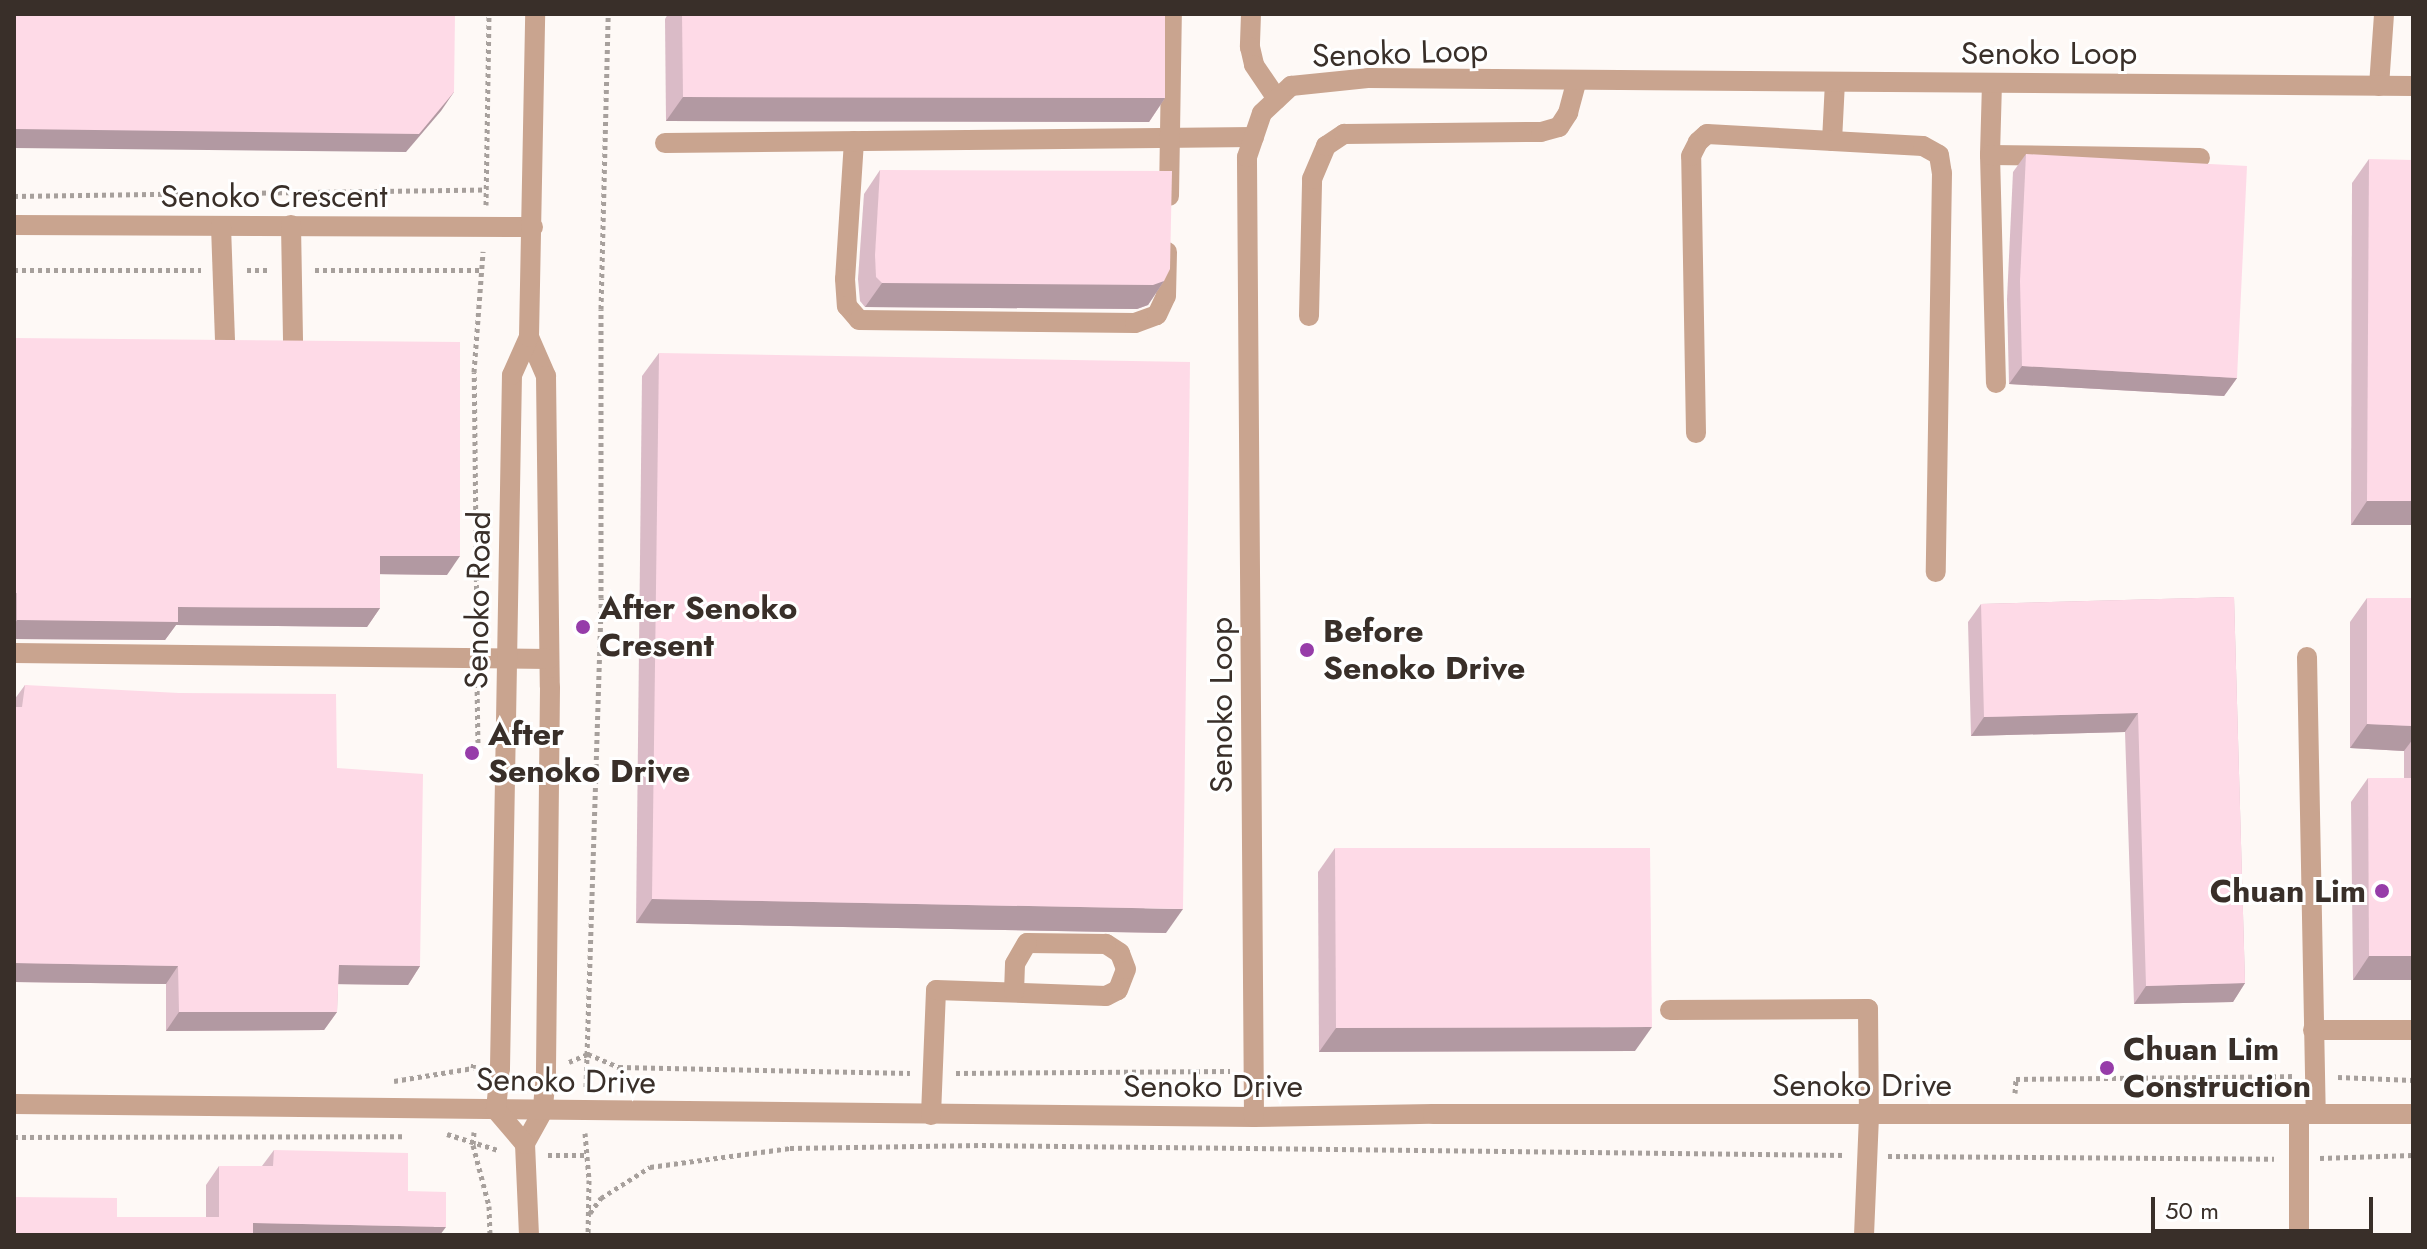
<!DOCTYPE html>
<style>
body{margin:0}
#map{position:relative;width:2427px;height:1249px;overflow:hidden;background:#fef9f6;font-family:Jost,sans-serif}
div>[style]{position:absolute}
.path>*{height:5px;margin-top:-2.5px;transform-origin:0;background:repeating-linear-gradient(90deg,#a7a09c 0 4px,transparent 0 8px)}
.minor>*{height:20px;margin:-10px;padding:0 10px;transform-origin:10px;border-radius:10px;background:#c9a48f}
.wall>*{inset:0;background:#dabbc7}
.shaded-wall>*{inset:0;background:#b299a2}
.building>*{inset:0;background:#fedae7}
.dots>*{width:22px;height:22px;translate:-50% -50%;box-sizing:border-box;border:4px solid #fff;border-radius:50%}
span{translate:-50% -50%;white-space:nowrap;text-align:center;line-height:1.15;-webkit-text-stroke:6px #fff;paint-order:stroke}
.street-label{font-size:32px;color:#392f29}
.poi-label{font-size:32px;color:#392f29;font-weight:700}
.left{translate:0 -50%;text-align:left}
.right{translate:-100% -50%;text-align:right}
.frame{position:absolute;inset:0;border:16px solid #392f29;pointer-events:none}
.scale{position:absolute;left:2151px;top:1197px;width:222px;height:36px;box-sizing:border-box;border:4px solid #392f29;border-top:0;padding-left:10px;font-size:24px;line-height:28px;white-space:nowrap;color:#392f29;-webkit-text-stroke:6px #fff;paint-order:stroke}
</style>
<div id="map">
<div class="path">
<div style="left:14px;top:196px;width:472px;rotate:-0.8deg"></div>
<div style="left:486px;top:205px;width:191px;rotate:-89.1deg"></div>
<div style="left:14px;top:270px;width:187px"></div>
<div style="left:247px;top:270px;width:22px"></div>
<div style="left:315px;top:270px;width:167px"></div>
<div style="left:477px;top:637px;width:265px;rotate:-90.6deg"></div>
<div style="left:474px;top:372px;width:121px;rotate:-85.7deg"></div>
<div style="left:477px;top:683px;width:66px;rotate:89.1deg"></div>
<div style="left:569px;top:1062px;width:21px;rotate:-23deg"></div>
<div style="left:588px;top:1054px;width:34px;rotate:23deg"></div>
<div style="left:619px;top:1067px;width:291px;rotate:1.2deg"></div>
<div style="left:956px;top:1073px;width:274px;rotate:-0.4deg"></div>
<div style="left:2338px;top:1077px;width:75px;rotate:2.3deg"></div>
<div style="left:394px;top:1081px;width:80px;rotate:-9.3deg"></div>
<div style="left:473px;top:1068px;width:6px;rotate:-81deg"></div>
<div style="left:586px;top:1087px;width:489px;rotate:-88.2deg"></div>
<div style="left:601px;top:598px;width:289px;rotate:-90deg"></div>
<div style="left:601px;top:309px;width:295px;rotate:-88.6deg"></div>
<div style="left:2015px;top:1093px;width:14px;rotate:-86deg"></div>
<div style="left:2016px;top:1079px;width:276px;rotate:-0.6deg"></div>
<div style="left:474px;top:1132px;width:13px;rotate:94deg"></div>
<div style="left:473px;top:1145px;width:63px;rotate:75.3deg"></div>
<div style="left:489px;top:1206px;width:29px;rotate:88deg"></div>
<div style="left:585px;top:1133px;width:47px;rotate:85.1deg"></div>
<div style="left:589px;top:1180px;width:55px;rotate:91deg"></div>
<div style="left:447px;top:1134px;width:53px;rotate:17.4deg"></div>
<div style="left:14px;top:1137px;width:391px;rotate:-0.1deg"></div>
<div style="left:548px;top:1155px;width:36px"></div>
<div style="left:1888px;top:1156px;width:386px;rotate:0.4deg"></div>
<div style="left:2320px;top:1158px;width:93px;rotate:-1.8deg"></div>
<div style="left:590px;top:1213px;width:19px;rotate:-54deg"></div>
<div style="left:601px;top:1198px;width:58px;rotate:-32.3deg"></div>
<div style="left:650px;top:1167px;width:141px;rotate:-7.7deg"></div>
<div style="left:790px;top:1148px;width:192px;rotate:-0.9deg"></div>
<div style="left:982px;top:1145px;width:864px;rotate:0.66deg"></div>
</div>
<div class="minor">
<div style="left:1251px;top:14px;width:33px;rotate:92deg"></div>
<div style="left:1250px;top:47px;width:18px;rotate:77deg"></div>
<div style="left:1254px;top:65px;width:41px;rotate:55.9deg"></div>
<div style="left:1992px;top:83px;width:72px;rotate:91.6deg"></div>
<div style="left:1990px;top:155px;width:228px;rotate:88.5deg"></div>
<div style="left:2379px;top:86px;width:72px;rotate:-86deg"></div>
<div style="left:854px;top:141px;width:138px;rotate:93.7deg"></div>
<div style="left:845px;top:279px;width:27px;rotate:86deg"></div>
<div style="left:847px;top:306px;width:18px;rotate:49deg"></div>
<div style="left:859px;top:320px;width:276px;rotate:0.6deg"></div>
<div style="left:1135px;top:323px;width:23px;rotate:-20deg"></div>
<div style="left:1157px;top:315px;width:21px;rotate:-65deg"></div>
<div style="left:1166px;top:296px;width:44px;rotate:-88.7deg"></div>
<div style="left:1832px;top:141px;width:59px;rotate:-87.1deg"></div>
<div style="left:665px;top:143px;width:589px;rotate:-0.58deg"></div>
<div style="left:1990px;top:155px;width:210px;rotate:0.8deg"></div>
<div style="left:1169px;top:196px;width:182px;rotate:-89.1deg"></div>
<div style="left:14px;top:225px;width:519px;rotate:0.22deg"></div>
<div style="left:291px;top:225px;width:117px;rotate:89deg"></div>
<div style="left:221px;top:226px;width:115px;rotate:88deg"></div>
<div style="left:1309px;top:316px;width:137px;rotate:-88.7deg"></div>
<div style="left:1312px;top:179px;width:36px;rotate:-67deg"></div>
<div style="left:1326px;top:146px;width:22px;rotate:-34deg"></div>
<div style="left:1344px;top:134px;width:197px;rotate:-0.6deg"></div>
<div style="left:1541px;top:132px;width:19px;rotate:-16deg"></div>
<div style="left:1559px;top:127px;width:17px;rotate:-57deg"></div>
<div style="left:1568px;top:113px;width:34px;rotate:-75deg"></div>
<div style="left:529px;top:337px;width:43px;rotate:66.4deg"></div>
<div style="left:546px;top:376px;width:311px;rotate:89.3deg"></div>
<div style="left:550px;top:687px;width:386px;rotate:90.6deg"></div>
<div style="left:546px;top:1073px;width:38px;rotate:95deg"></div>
<div style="left:543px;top:1111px;width:38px;rotate:119deg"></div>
<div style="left:525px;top:1144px;width:91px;rotate:87.5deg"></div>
<div style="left:1696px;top:433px;width:277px;rotate:-91deg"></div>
<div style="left:1691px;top:156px;width:16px;rotate:-63deg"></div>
<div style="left:1698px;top:142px;width:12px;rotate:-42deg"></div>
<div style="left:1707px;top:134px;width:216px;rotate:3.2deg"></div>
<div style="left:1923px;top:146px;width:18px;rotate:29deg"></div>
<div style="left:1939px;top:155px;width:18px;rotate:81deg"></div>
<div style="left:1942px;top:173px;width:399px;rotate:90.9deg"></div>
<div style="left:14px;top:653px;width:535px;rotate:0.64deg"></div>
<div style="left:2307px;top:657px;width:457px;rotate:88.9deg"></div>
<div style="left:1670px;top:1010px;width:198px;rotate:-0.3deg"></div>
<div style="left:1868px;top:1009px;width:107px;rotate:89.5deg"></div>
<div style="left:1869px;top:1116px;width:119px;rotate:92.4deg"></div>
<div style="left:2313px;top:1030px;width:100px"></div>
<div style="left:14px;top:1104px;width:1240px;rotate:0.6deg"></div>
<div style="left:1254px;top:1117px;width:179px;rotate:-1deg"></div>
<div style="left:1433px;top:1114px;width:980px"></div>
<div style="left:931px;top:1115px;width:125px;rotate:-87.7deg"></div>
<div style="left:936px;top:990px;width:170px;rotate:2deg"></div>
<div style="left:1106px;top:996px;width:13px;rotate:-27deg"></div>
<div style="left:1118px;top:990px;width:22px;rotate:-69deg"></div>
<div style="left:1126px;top:969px;width:17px;rotate:-111deg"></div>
<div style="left:1120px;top:953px;width:17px;rotate:-147deg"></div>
<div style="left:1106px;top:944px;width:79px;rotate:-179.3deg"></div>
<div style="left:1027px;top:943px;width:24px;rotate:120deg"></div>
<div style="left:1015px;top:964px;width:28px;rotate:92deg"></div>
<div style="left:1254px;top:1117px;width:960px;rotate:-90.42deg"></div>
<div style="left:1247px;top:157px;width:46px;rotate:-71.2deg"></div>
<div style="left:1262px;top:113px;width:40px;rotate:-43deg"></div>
<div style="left:1291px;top:86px;width:77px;rotate:-5.9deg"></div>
<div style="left:1368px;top:78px;width:1045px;rotate:0.44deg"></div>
<div style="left:525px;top:1144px;width:45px;rotate:-130.5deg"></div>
<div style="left:496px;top:1110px;width:42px;rotate:-84.6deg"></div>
<div style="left:500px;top:1068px;width:693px;rotate:-89.01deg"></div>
<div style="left:512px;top:375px;width:42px;rotate:-65.9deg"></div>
<div style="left:529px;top:337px;width:323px;rotate:-88.9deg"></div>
<div style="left:2299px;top:1235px;width:121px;rotate:-90deg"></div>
</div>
<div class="wall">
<div style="clip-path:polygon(668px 14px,1165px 14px,1165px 98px,1149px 122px,666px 121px,665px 19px)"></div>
<div style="clip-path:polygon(2026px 154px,2237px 378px,2224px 396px,2009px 384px,2007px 299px,2013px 172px)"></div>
<div style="clip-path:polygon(2369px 159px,2413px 525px,2351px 525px,2352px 183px)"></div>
<div style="clip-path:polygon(880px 170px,1164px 281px,1148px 305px,1137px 309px,865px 307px,860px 301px,858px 279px,864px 194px)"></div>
<div style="clip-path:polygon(14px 338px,447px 575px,380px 574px,380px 608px,367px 627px,176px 625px,165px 640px,14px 639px)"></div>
<div style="clip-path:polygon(659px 353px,1166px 933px,636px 923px,642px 376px)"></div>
<div style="clip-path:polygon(2234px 597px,2245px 983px,2233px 1002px,2134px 1004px,2125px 732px,1971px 736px,1968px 622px,1981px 604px)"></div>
<div style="clip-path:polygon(2367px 598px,2413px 598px,2413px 980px,2353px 980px,2351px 802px,2368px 778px,2404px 778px,2404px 751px,2350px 748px,2350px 622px)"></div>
<div style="clip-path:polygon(25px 685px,337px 768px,420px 966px,408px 985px,338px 984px,337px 1012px,324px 1030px,166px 1031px,166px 984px,14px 982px,14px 700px)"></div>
<div style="clip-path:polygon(1335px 848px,1635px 1051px,1319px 1052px,1318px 872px)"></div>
<div style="clip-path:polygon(274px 1150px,408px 1191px,440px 1235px,117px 1217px,206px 1217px,206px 1185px,219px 1166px,262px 1166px)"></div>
</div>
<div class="shaded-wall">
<div style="clip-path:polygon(454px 92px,441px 111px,406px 152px,14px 148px,14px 129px)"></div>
<div style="clip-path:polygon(683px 97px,1165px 98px,1149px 122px,666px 121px)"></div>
<div style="clip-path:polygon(1164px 281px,1148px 305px,1137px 309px,865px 307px,882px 283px)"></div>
<div style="clip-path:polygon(2022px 366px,2237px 378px,2224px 396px,2009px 384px)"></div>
<div style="clip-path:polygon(2367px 501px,2413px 501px,2413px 525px,2351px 525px)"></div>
<div style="clip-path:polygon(380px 556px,460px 556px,447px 575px,367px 574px)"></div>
<div style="clip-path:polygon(178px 607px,380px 608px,367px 627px,176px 625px,165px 640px,14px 639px,14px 625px,17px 620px)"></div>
<div style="clip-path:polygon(2138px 713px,2125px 732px,1971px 736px,1984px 717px)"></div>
<div style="clip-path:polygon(2367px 724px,2413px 726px,2413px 739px,2404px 751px,2350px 748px)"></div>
<div style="clip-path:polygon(652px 899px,1183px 909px,1166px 933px,636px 923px)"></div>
<div style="clip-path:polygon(2369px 956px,2413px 956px,2413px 980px,2353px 980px)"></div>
<div style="clip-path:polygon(14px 963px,178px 966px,166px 984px,14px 982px)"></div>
<div style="clip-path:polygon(339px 965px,420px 966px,408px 985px,326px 984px)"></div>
<div style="clip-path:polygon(2245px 983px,2233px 1002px,2134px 1004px,2146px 986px)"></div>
<div style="clip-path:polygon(179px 1012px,337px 1012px,324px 1030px,166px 1031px)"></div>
<div style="clip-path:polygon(1652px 1027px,1635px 1051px,1319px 1052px,1336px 1028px)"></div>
<div style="clip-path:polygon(253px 1223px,446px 1227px,440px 1235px,244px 1235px)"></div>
</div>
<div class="building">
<div style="clip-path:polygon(14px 14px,455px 14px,454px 92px,419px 134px,14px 129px)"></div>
<div style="clip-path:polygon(682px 14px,1165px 14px,1165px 98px,683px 97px)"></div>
<div style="clip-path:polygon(2026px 154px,2247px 166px,2237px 378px,2022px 366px,2020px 281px)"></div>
<div style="clip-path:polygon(2369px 159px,2413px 160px,2413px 501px,2367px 501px)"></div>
<div style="clip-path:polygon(880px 170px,1172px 171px,1170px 269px,1164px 281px,1153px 285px,882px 283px,876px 277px,875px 255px)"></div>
<div style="clip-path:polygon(14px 338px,460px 342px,460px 556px,380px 556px,380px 608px,178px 607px,178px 622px,17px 620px,17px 593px,14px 593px)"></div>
<div style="clip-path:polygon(659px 353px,1190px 362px,1183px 909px,652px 899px)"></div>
<div style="clip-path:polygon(2234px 597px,2245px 983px,2146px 986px,2138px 713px,1984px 717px,1981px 604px)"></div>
<div style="clip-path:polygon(2367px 598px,2413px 598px,2413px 726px,2367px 724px)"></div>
<div style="clip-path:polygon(25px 685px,179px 693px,336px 694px,337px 768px,423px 774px,420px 966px,339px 965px,337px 1012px,179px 1012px,178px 966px,14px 963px,14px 707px,22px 707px)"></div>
<div style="clip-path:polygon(2368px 778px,2413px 778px,2413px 956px,2369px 956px)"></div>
<div style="clip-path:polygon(1335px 848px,1650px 848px,1652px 1027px,1336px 1028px)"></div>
<div style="clip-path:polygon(274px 1150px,408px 1153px,408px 1191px,446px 1192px,446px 1227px,253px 1223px,253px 1235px,14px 1235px,14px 1197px,117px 1198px,117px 1217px,219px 1217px,219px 1166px,273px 1166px)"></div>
</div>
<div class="dots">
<div style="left:583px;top:627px;background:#963da9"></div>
<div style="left:1307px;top:650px;background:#963da9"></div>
<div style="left:472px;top:753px;background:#963da9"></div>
<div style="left:2382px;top:891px;background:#963da9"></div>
<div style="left:2107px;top:1068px;background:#963da9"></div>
</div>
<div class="street-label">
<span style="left:1400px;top:53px;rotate:-2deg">Senoko Loop</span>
<span style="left:2049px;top:53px">Senoko Loop</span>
<span style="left:274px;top:196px">Senoko Crescent</span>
<span style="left:478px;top:600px;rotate:-89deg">Senoko Road</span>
<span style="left:1221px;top:705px;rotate:-90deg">Senoko Loop</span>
<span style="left:566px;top:1081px;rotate:1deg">Senoko Drive</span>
<span style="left:1862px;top:1085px">Senoko Drive</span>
<span style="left:1213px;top:1086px">Senoko Drive</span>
</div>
<div class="poi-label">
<span class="left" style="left:599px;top:627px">After Senoko<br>Cresent</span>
<span class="left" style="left:1323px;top:650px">Before<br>Senoko Drive</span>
<span class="left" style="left:488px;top:753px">After<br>Senoko Drive</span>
<span class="right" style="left:2366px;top:891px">Chuan Lim</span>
<span class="left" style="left:2123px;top:1068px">Chuan Lim<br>Construction</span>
</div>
<div class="frame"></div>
<div class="scale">50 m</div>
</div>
